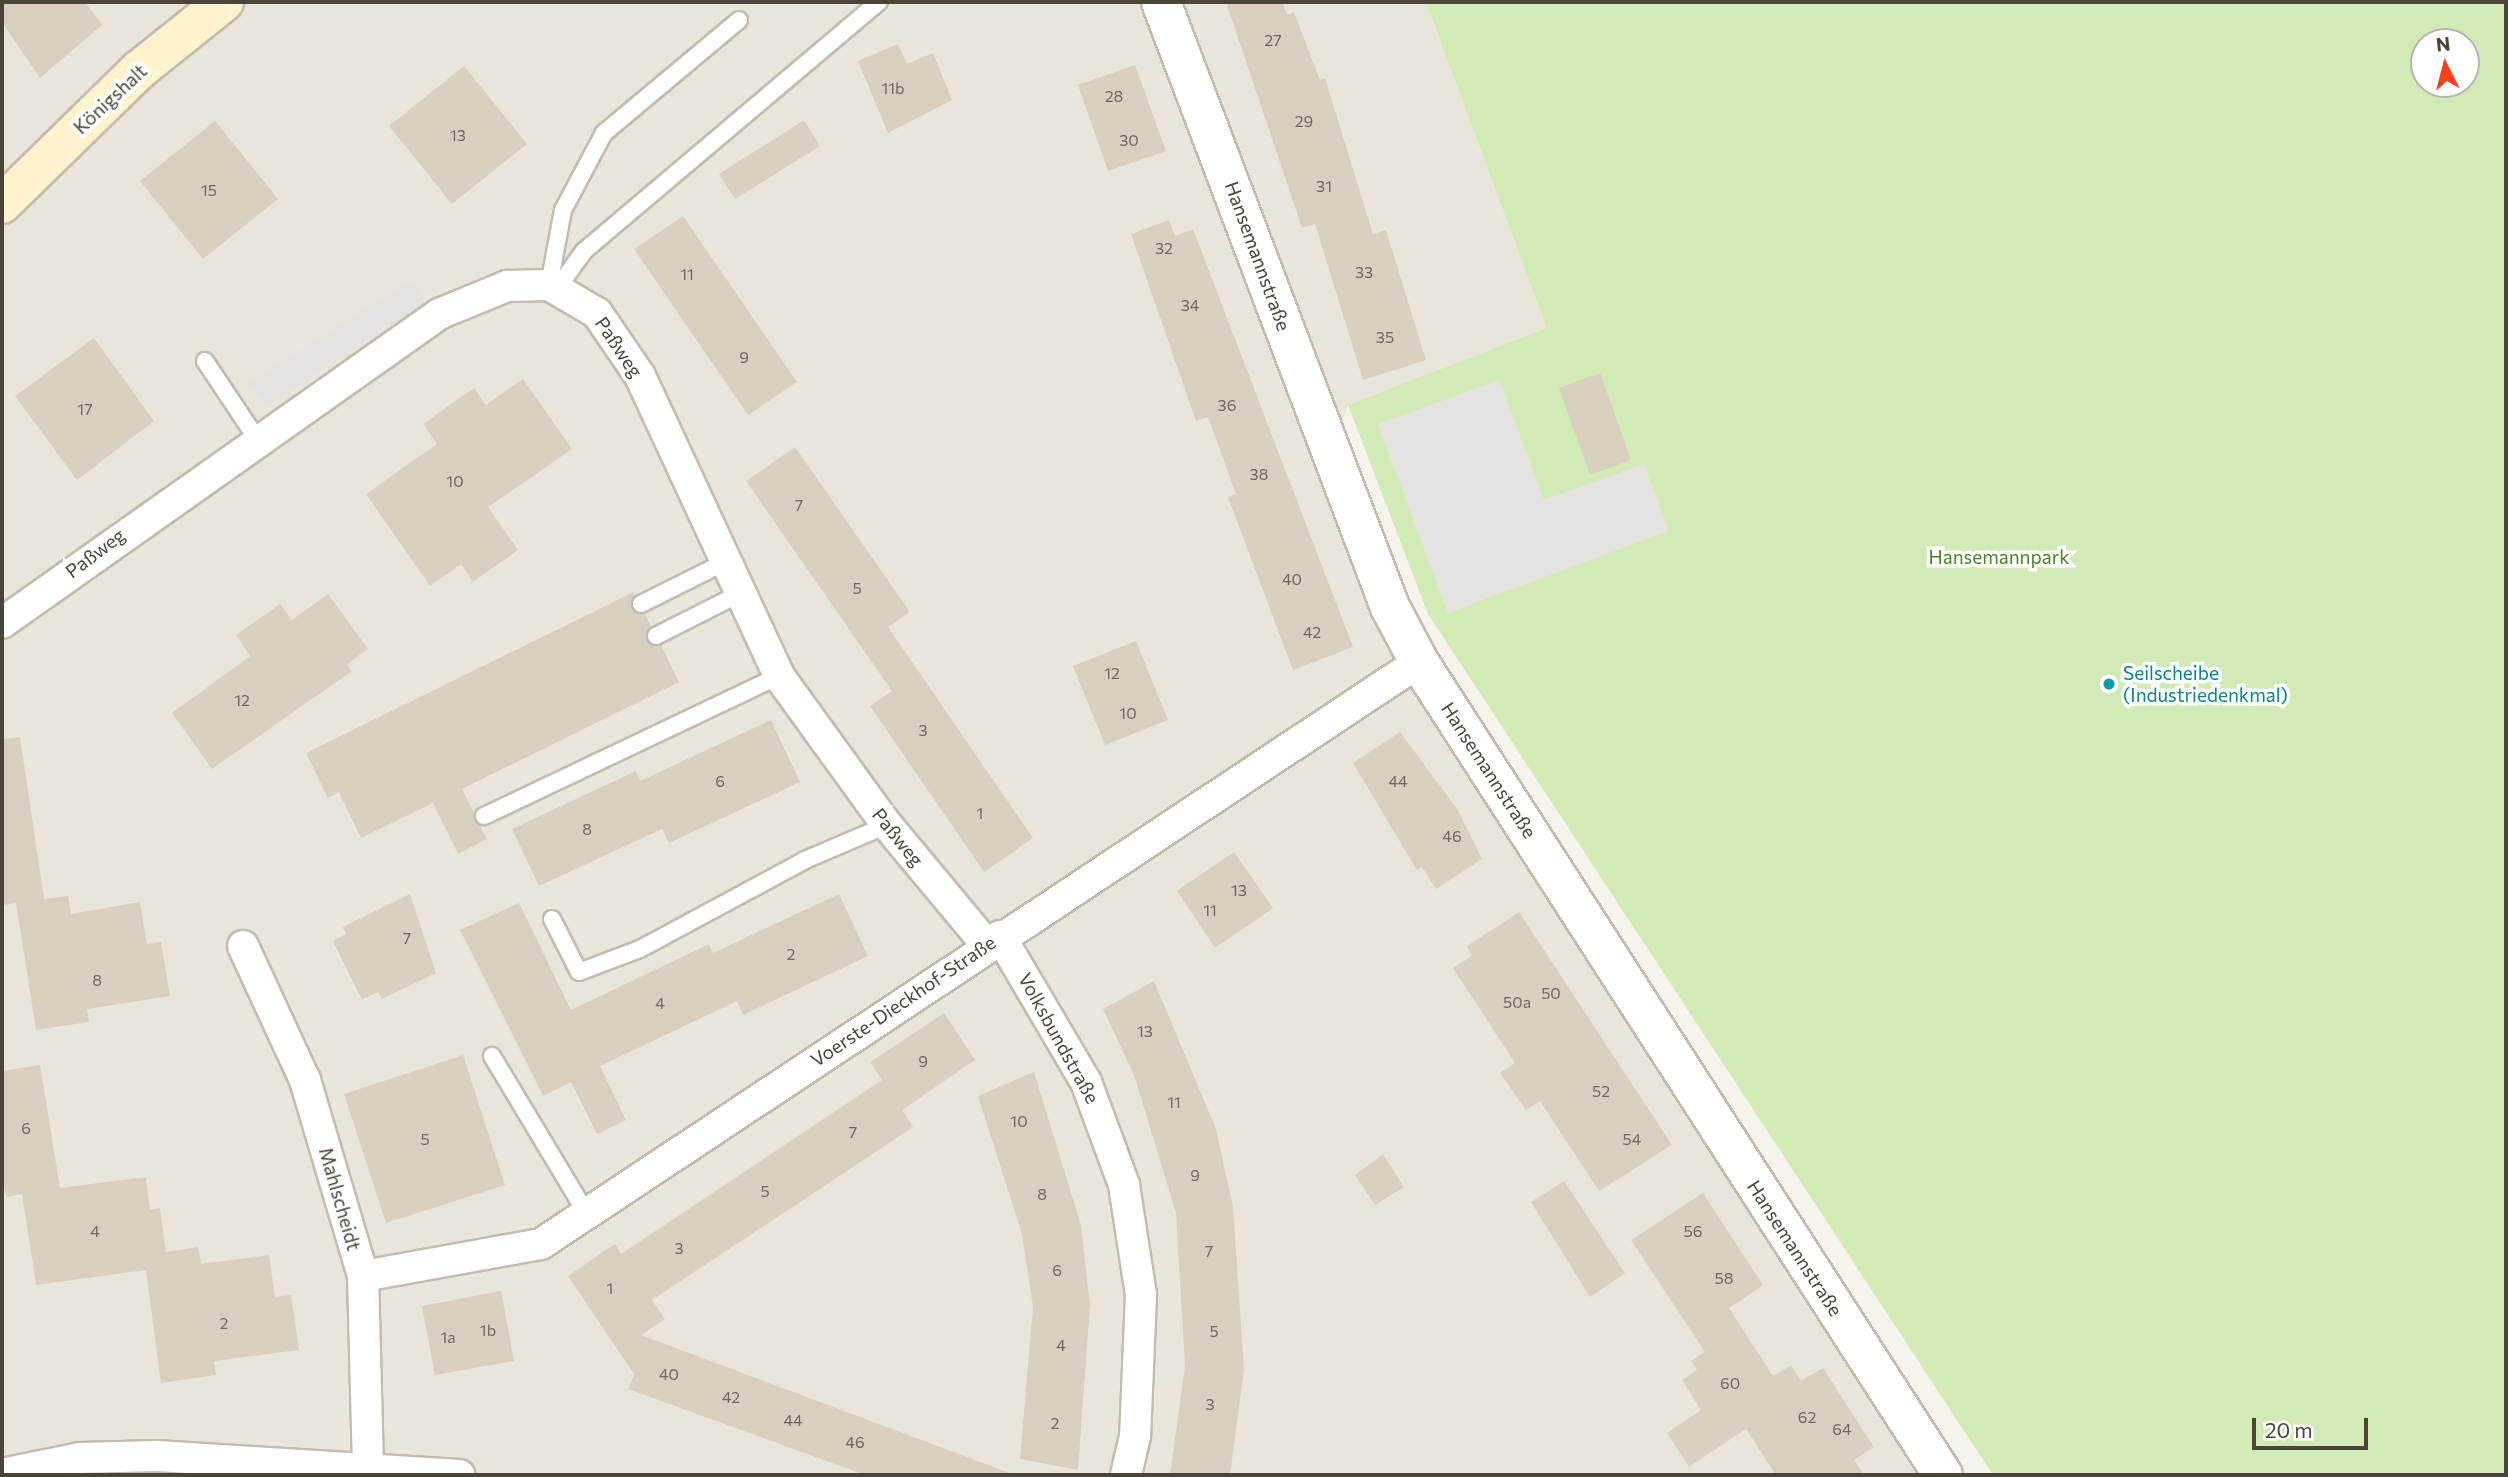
<!DOCTYPE html>
<meta charset="utf-8">
<style>
body{margin:0}
#map{position:relative;width:2508px;height:1477px;overflow:hidden;background:#f6f3ec;font-family:Commissioner,sans-serif}
div>[style]{position:absolute}
.residential>*{inset:0;background:#eae5da}
.green>*{inset:0;background:#d2eab5}
.parking>*{inset:0;background:#e5e3e0}
.building>*{inset:0;background:#d8cfc1}
.roads{filter:drop-shadow(2px 0 #c2bbae) drop-shadow(-2px 0 #c2bbae) drop-shadow(0 2px #c2bbae) drop-shadow(0 -2px #c2bbae)}
.service>*{height:16px;margin:-8px;padding:0 8px;transform-origin:8px;border-radius:8px;background:#fff}
.minor>*{height:30px;margin:-15px;padding:0 15px;transform-origin:15px;border-radius:15px;background:#fff}
.tertiary>*{height:38px;margin:-19px;padding:0 19px;transform-origin:19px;border-radius:19px;background:#fff}
.secondary>*{height:38px;margin:-19px;padding:0 19px;transform-origin:19px;border-radius:19px;background:#fff3cd}
.dots>*{width:19px;height:19px;translate:-50% -50%;box-sizing:border-box;border:4px solid #fff;border-radius:50%}
span{translate:-50% -50%;white-space:nowrap;text-align:center;line-height:1.15;-webkit-text-stroke:7px #fff;paint-order:stroke}
.number-label{font-size:16px;color:#6e675b}
.number-label span{-webkit-text-stroke-width:0}
.street-label{font-size:19px;color:#4b4439}
.park-label{font-size:19px;color:#4a7f2a}
.culture-label{font-size:19px;color:#0d838f}
.left{translate:0 -50%;text-align:left}
.frame{position:absolute;inset:0;border:4px solid #4b4439;pointer-events:none}
.north{position:absolute;left:2410px;top:28px;width:70px;height:70px;box-sizing:border-box;background:#fff;border:2px solid #b7b4b0;border-radius:50%;rotate:354deg;font-size:19px;font-weight:700;line-height:28px;text-align:center;color:#4b4439}
.north::after{content:'';display:block;margin:auto;width:24px;height:32px;background:#fc3f1d;clip-path:polygon(50% 0,100% 100%,50% 72%,0 100%)}
.scale{position:absolute;left:2252px;top:1418px;width:116px;height:32px;box-sizing:border-box;border:4px solid #4b4439;border-top:0;padding-left:9px;font-size:21px;line-height:24px;white-space:nowrap;color:#4b4439;-webkit-text-stroke:5px #fff;paint-order:stroke}
</style>
<div id="map">
<div class="residential">
<div style="clip-path:polygon(2px 2px,1426px 2px,1548px 329px,1348px 405px,1330px 457px,1419px 662px,1415px 699px,1458px 722px,1943px 1475px,2px 1475px)"></div>
</div>
<div class="green">
<div style="clip-path:polygon(evenodd,1426px 2px,2506px 2px,2506px 1475px,1993px 1475px,1428px 614px,1348px 405px,1547px 328px,1426px 2px,2424px 42px,2466px 42px,2466px 84px,2424px 84px,2424px 42px)"></div>
</div>
<div class="parking">
<div style="clip-path:polygon(412px 280px,428px 305px,268px 404px,245px 385px)"></div>
<div style="clip-path:polygon(1499px 380px,1544px 500px,1644px 464px,1668px 531px,1448px 613px,1378px 424px)"></div>
</div>
<div class="building">
<div style="clip-path:polygon(2px 2px,85px 2px,102px 25px,40px 78px,2px 22px)"></div>
<div style="clip-path:polygon(1226px 2px,1282px 2px,1287px 15px,1294px 12px,1320px 80px,1325px 78px,1373px 234px,1386px 230px,1426px 360px,1363px 380px,1315px 224px,1302px 228px)"></div>
<div style="clip-path:polygon(898px 44px,907px 64px,933px 53px,952px 100px,888px 133px,858px 61px)"></div>
<div style="clip-path:polygon(1135px 65px,1166px 151px,1108px 171px,1078px 85px)"></div>
<div style="clip-path:polygon(464px 66px,527px 144px,452px 204px,389px 126px)"></div>
<div style="clip-path:polygon(804px 120px,820px 146px,735px 199px,719px 174px)"></div>
<div style="clip-path:polygon(215px 121px,278px 199px,203px 259px,140px 181px)"></div>
<div style="clip-path:polygon(683px 216px,797px 382px,748px 415px,634px 249px)"></div>
<div style="clip-path:polygon(1169px 220px,1175px 236px,1193px 229px,1353px 647px,1293px 670px,1228px 497px,1236px 494px,1208px 417px,1196px 421px,1131px 234px)"></div>
<div style="clip-path:polygon(94px 338px,154px 421px,77px 480px,15px 396px)"></div>
<div style="clip-path:polygon(1600px 373px,1631px 460px,1590px 475px,1559px 388px)"></div>
<div style="clip-path:polygon(523px 379px,572px 449px,488px 507px,518px 550px,473px 582px,461px 564px,430px 586px,366px 494px,437px 444px,423px 424px,474px 388px,486px 405px)"></div>
<div style="clip-path:polygon(795px 447px,910px 612px,888px 627px,1033px 838px,984px 872px,870px 706px,892px 691px,746px 481px)"></div>
<div style="clip-path:polygon(634px 592px,631px 608px,645px 614px,651px 627px,646px 640px,661px 645px,679px 682px,462px 789px,487px 839px,458px 854px,433px 803px,361px 838px,339px 792px,328px 798px,306px 753px)"></div>
<div style="clip-path:polygon(328px 594px,368px 649px,347px 664px,352px 671px,212px 769px,172px 713px,250px 656px,236px 635px,280px 604px,292px 620px)"></div>
<div style="clip-path:polygon(1136px 641px,1168px 720px,1105px 745px,1073px 666px)"></div>
<div style="clip-path:polygon(771px 720px,800px 782px,669px 843px,662px 829px,539px 886px,512px 829px,636px 771px,640px 781px)"></div>
<div style="clip-path:polygon(1400px 732px,1458px 810px,1482px 859px,1436px 889px,1422px 867px,1417px 870px,1353px 763px)"></div>
<div style="clip-path:polygon(20px 737px,44px 899px,68px 896px,71px 914px,140px 902px,147px 944px,161px 942px,170px 996px,87px 1009px,89px 1022px,36px 1030px,16px 903px,2px 905px,2px 739px)"></div>
<div style="clip-path:polygon(1234px 852px,1273px 908px,1215px 948px,1177px 891px)"></div>
<div style="clip-path:polygon(410px 894px,436px 973px,382px 999px,378px 992px,362px 1000px,333px 941px,346px 934px,343px 927px)"></div>
<div style="clip-path:polygon(839px 894px,868px 956px,743px 1015px,737px 1001px,600px 1066px,626px 1120px,597px 1134px,571px 1082px,543px 1096px,460px 930px,519px 903px,571px 1010px,709px 944px,713px 953px)"></div>
<div style="clip-path:polygon(1519px 912px,1672px 1145px,1599px 1191px,1540px 1101px,1526px 1110px,1500px 1073px,1515px 1063px,1453px 968px,1472px 956px,1467px 946px)"></div>
<div style="clip-path:polygon(1154px 981px,1216px 1129px,1233px 1207px,1244px 1370px,1230px 1475px,1170px 1475px,1185px 1366px,1176px 1213px,1134px 1075px,1103px 1009px)"></div>
<div style="clip-path:polygon(944px 1013px,975px 1060px,902px 1110px,913px 1127px,652px 1300px,665px 1319px,641px 1335px,1015px 1475px,865px 1475px,628px 1389px,634px 1374px,568px 1276px,615px 1244px,621px 1254px,882px 1080px,870px 1062px)"></div>
<div style="clip-path:polygon(463px 1055px,505px 1185px,386px 1223px,344px 1094px)"></div>
<div style="clip-path:polygon(40px 1065px,60px 1188px,146px 1177px,150px 1210px,160px 1208px,166px 1252px,198px 1247px,201px 1264px,269px 1255px,275px 1297px,291px 1295px,299px 1350px,214px 1361px,216px 1375px,161px 1383px,146px 1270px,36px 1285px,22px 1194px,7px 1197px,2px 1185px,2px 1071px)"></div>
<div style="clip-path:polygon(1034px 1072px,1081px 1225px,1090px 1305px,1078px 1470px,1020px 1459px,1033px 1307px,1022px 1234px,978px 1096px)"></div>
<div style="clip-path:polygon(1383px 1154px,1404px 1187px,1375px 1205px,1355px 1175px)"></div>
<div style="clip-path:polygon(1564px 1181px,1625px 1273px,1590px 1297px,1531px 1202px)"></div>
<div style="clip-path:polygon(1703px 1193px,1763px 1285px,1729px 1308px,1773px 1376px,1791px 1365px,1801px 1381px,1823px 1368px,1874px 1447px,1854px 1460px,1864px 1475px,1776px 1475px,1746px 1429px,1689px 1467px,1667px 1433px,1701px 1410px,1682px 1380px,1697px 1370px,1691px 1361px,1705px 1352px,1631px 1240px)"></div>
<div style="clip-path:polygon(501px 1291px,514px 1361px,435px 1375px,422px 1306px)"></div>
</div>
<div class="roads">
<div class="service">
<div style="left:549px;top:285px;width:76px;rotate:-79.4deg"></div>
<div style="left:563px;top:210px;width:87px;rotate:-62deg"></div>
<div style="left:604px;top:133px;width:176px;rotate:-39.9deg"></div>
<div style="left:556px;top:290px;width:48px;rotate:-54.3deg"></div>
<div style="left:584px;top:251px;width:386px;rotate:-40.2deg"></div>
<div style="left:205px;top:361px;width:94px;rotate:56.3deg"></div>
<div style="left:641px;top:604px;width:92px;rotate:-26.6deg"></div>
<div style="left:656px;top:636px;width:91px;rotate:-26.8deg"></div>
<div style="left:484px;top:816px;width:327px;rotate:-25.4deg"></div>
<div style="left:552px;top:919px;width:59px;rotate:63deg"></div>
<div style="left:579px;top:972px;width:65px;rotate:-20.7deg"></div>
<div style="left:640px;top:949px;width:187px;rotate:-28.3deg"></div>
<div style="left:805px;top:860px;width:89px;rotate:-23.1deg"></div>
<div style="left:492px;top:1056px;width:184px;rotate:59deg"></div>
</div>
<div class="minor">
<div style="left:2px;top:623px;width:535px;rotate:-35.26deg"></div>
<div style="left:439px;top:314px;width:74px;rotate:-22.4deg"></div>
<div style="left:507px;top:286px;width:42px;rotate:-1.4deg"></div>
<div style="left:549px;top:285px;width:56px;rotate:30.3deg"></div>
<div style="left:597px;top:313px;width:76px;rotate:55.7deg"></div>
<div style="left:640px;top:376px;width:331px;rotate:65.1deg"></div>
<div style="left:779px;top:676px;width:184px;rotate:54.1deg"></div>
<div style="left:887px;top:825px;width:155px;rotate:50.2deg"></div>
<div style="left:1000px;top:936px;width:169px;rotate:59.5deg"></div>
<div style="left:1086px;top:1082px;width:110px;rotate:69.7deg"></div>
<div style="left:1124px;top:1185px;width:111px;rotate:81.2deg"></div>
<div style="left:1141px;top:1295px;width:141px;rotate:92.4deg"></div>
<div style="left:1135px;top:1436px;width:40px;rotate:103deg"></div>
<div style="left:243px;top:946px;width:148px;rotate:65.2deg"></div>
<div style="left:305px;top:1080px;width:204px;rotate:73.5deg"></div>
<div style="left:363px;top:1276px;width:191px;rotate:88.5deg"></div>
<div style="left:363px;top:1276px;width:181px;rotate:-10.2deg"></div>
<div style="left:541px;top:1244px;width:1053px;rotate:-33.54deg"></div>
<div style="left:2px;top:1474px;width:80px;rotate:-11.6deg"></div>
<div style="left:80px;top:1458px;width:77px;rotate:-1.5deg"></div>
<div style="left:157px;top:1456px;width:303px;rotate:3.6deg"></div>
</div>
<div class="tertiary">
<div style="left:1161px;top:2px;width:647px;rotate:69.27deg"></div>
<div style="left:1390px;top:607px;width:62px;rotate:62.2deg"></div>
<div style="left:1419px;top:662px;width:967px;rotate:57.2deg"></div>
</div>
<div class="secondary">
<div style="left:2px;top:204px;width:192px;rotate:-44.4deg"></div>
<div style="left:139px;top:70px;width:109px;rotate:-38.7deg"></div>
</div>
</div>
<div class="dots">
<div style="left:2109px;top:684px;background:#0f9aa8"></div>
</div>
<div class="number-label">
<span style="left:1273px;top:40px">27</span>
<span style="left:893px;top:88px">11b</span>
<span style="left:1114px;top:96px">28</span>
<span style="left:1304px;top:121px">29</span>
<span style="left:458px;top:135px">13</span>
<span style="left:1129px;top:140px">30</span>
<span style="left:1324px;top:186px">31</span>
<span style="left:209px;top:190px">15</span>
<span style="left:1164px;top:248px">32</span>
<span style="left:1364px;top:272px">33</span>
<span style="left:687px;top:274px">11</span>
<span style="left:1190px;top:305px">34</span>
<span style="left:1385px;top:337px">35</span>
<span style="left:744px;top:357px">9</span>
<span style="left:1227px;top:405px">36</span>
<span style="left:85px;top:409px">17</span>
<span style="left:1259px;top:474px">38</span>
<span style="left:455px;top:481px">10</span>
<span style="left:799px;top:505px">7</span>
<span style="left:1292px;top:579px">40</span>
<span style="left:857px;top:588px">5</span>
<span style="left:1312px;top:632px">42</span>
<span style="left:1112px;top:673px">12</span>
<span style="left:242px;top:700px">12</span>
<span style="left:1128px;top:713px">10</span>
<span style="left:923px;top:730px">3</span>
<span style="left:720px;top:781px">6</span>
<span style="left:1398px;top:781px">44</span>
<span style="left:980px;top:813px">1</span>
<span style="left:587px;top:829px">8</span>
<span style="left:1452px;top:836px">46</span>
<span style="left:1239px;top:890px">13</span>
<span style="left:1210px;top:910px">11</span>
<span style="left:407px;top:938px">7</span>
<span style="left:791px;top:954px">2</span>
<span style="left:97px;top:980px">8</span>
<span style="left:1551px;top:993px">50</span>
<span style="left:1517px;top:1002px">50a</span>
<span style="left:660px;top:1003px">4</span>
<span style="left:1145px;top:1031px">13</span>
<span style="left:923px;top:1061px">9</span>
<span style="left:1601px;top:1091px">52</span>
<span style="left:1174px;top:1102px">11</span>
<span style="left:1019px;top:1121px">10</span>
<span style="left:26px;top:1128px">6</span>
<span style="left:853px;top:1132px">7</span>
<span style="left:425px;top:1139px">5</span>
<span style="left:1632px;top:1139px">54</span>
<span style="left:1195px;top:1175px">9</span>
<span style="left:765px;top:1191px">5</span>
<span style="left:1042px;top:1194px">8</span>
<span style="left:95px;top:1231px">4</span>
<span style="left:1693px;top:1231px">56</span>
<span style="left:679px;top:1248px">3</span>
<span style="left:1209px;top:1251px">7</span>
<span style="left:1057px;top:1270px">6</span>
<span style="left:1724px;top:1278px">58</span>
<span style="left:610px;top:1288px">1</span>
<span style="left:224px;top:1323px">2</span>
<span style="left:488px;top:1330px">1b</span>
<span style="left:1214px;top:1331px">5</span>
<span style="left:448px;top:1337px">1a</span>
<span style="left:1061px;top:1345px">4</span>
<span style="left:669px;top:1374px">40</span>
<span style="left:1730px;top:1383px">60</span>
<span style="left:731px;top:1397px">42</span>
<span style="left:1210px;top:1404px">3</span>
<span style="left:1807px;top:1417px">62</span>
<span style="left:793px;top:1420px">44</span>
<span style="left:1055px;top:1423px">2</span>
<span style="left:1842px;top:1429px">64</span>
<span style="left:855px;top:1442px">46</span>
</div>
<div class="street-label">
<span style="left:110px;top:99px;rotate:-43deg">Königshalt</span>
<span style="left:1258px;top:256px;rotate:70deg">Hansemannstraße</span>
<span style="left:619px;top:347px;rotate:56deg">Paßweg</span>
<span style="left:95px;top:553px;rotate:-37deg">Paßweg</span>
<span style="left:1489px;top:770px;rotate:57deg">Hansemannstraße</span>
<span style="left:898px;top:837px;rotate:51deg">Paßweg</span>
<span style="left:903px;top:1001px;rotate:-34deg">Voerste-Dieckhof-Straße</span>
<span style="left:1059px;top:1038px;rotate:61deg">Volksbundstraße</span>
<span style="left:340px;top:1199px;rotate:74deg">Mahlscheidt</span>
<span style="left:1795px;top:1248px;rotate:57deg">Hansemannstraße</span>
</div>
<div class="park-label">
<span style="left:1999px;top:557px">Hansemannpark</span>
</div>
<div class="culture-label">
<span class="left" style="left:2123px;top:684px">Seilscheibe<br>(Industriedenkmal)</span>
</div>
<div class="frame"></div>
<div class="north">N</div>
<div class="scale">20 m</div>
</div>
